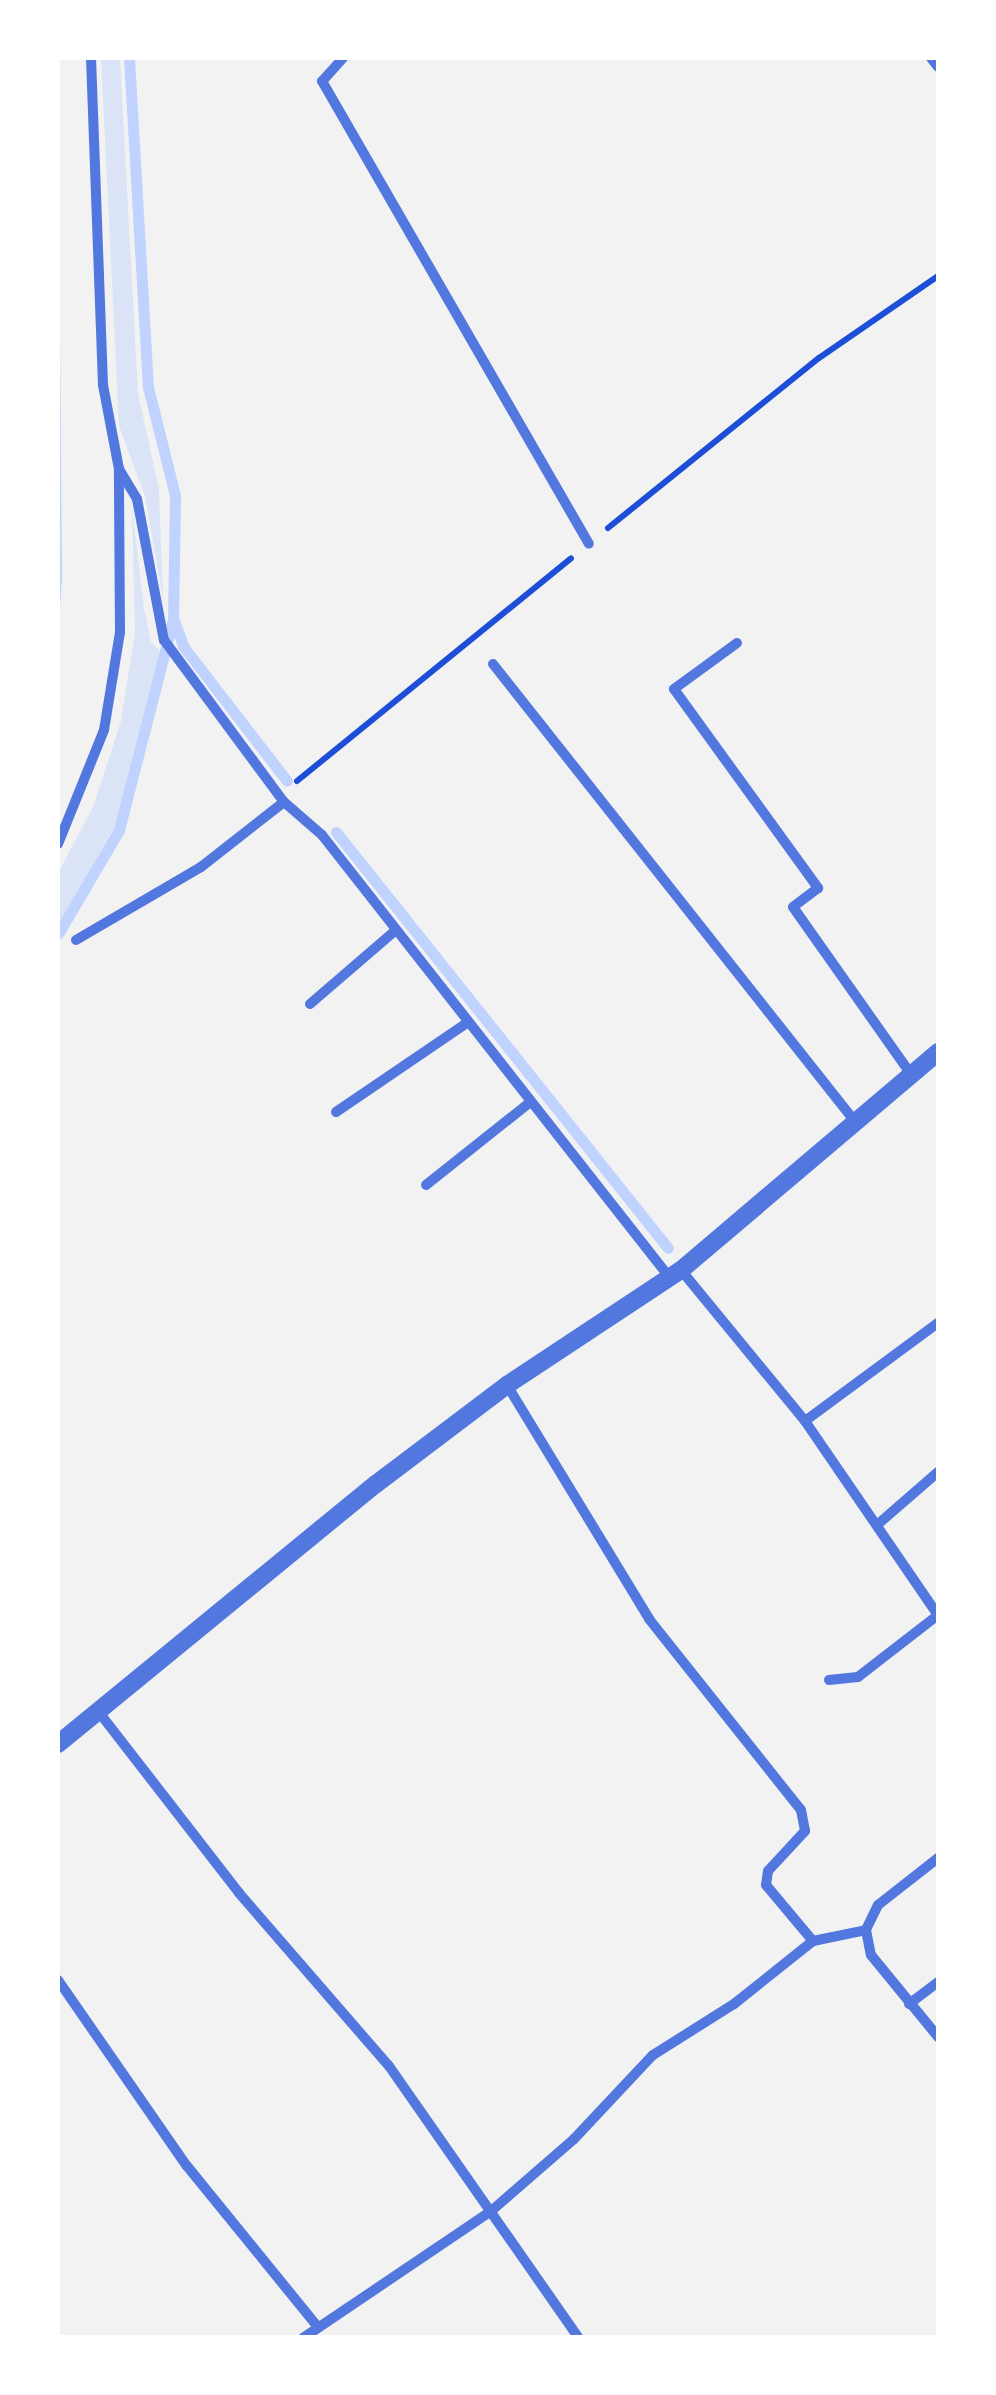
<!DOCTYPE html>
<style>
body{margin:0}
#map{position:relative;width:996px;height:2395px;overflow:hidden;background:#f2f2f2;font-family:"Roboto Serif",serif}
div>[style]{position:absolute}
.green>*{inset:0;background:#dbe4f7}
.water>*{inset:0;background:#bfd3fe}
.stream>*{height:11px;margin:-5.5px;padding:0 5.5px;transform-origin:5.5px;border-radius:5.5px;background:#bfd3fe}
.path>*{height:6px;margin:-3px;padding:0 3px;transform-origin:3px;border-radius:3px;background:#1d4ed8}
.minor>*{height:10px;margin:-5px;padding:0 5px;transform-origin:5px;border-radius:5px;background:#5277de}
.tertiary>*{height:18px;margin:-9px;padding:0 9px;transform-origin:9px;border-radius:9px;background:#5277de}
span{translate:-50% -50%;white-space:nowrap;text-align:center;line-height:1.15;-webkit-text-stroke:8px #fff;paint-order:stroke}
.frame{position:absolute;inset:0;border:60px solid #fff;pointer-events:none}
</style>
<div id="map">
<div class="green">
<div style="clip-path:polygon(101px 58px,120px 58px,138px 394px,159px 489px,163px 599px,145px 496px,119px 426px)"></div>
<div style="clip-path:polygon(132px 507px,144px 608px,151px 642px,163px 654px,115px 826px,58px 927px,58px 873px,93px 807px,121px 721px,135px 633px)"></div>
</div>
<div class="water">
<div style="clip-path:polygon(58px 75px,62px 579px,58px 639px)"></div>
</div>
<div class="stream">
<div style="left:129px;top:58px;width:330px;rotate:86.7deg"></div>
<div style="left:148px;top:387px;width:111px;rotate:76deg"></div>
<div style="left:175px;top:495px;width:123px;rotate:90.9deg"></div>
<div style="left:173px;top:618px;width:30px;rotate:70deg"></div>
<div style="left:183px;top:646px;width:170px;rotate:52.4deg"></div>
<div style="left:336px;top:832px;width:532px;rotate:51.41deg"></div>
<div style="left:58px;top:934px;width:121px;rotate:-59.6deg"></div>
<div style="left:119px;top:830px;width:214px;rotate:-75.6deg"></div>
</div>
<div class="path">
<div style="left:608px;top:528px;width:271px;rotate:-38.9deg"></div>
<div style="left:819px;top:358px;width:145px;rotate:-34.6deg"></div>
<div style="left:297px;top:781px;width:353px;rotate:-39.1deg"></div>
</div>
<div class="minor">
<div style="left:343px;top:58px;width:31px;rotate:132deg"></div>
<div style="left:322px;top:81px;width:534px;rotate:60.03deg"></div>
<div style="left:931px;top:58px;width:11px;rotate:52deg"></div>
<div style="left:119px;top:469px;width:35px;rotate:59deg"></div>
<div style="left:137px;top:499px;width:144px;rotate:79.2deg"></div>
<div style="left:164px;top:640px;width:202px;rotate:53.5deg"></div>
<div style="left:284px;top:802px;width:50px;rotate:41deg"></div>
<div style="left:322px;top:835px;width:563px;rotate:51.85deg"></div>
<div style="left:737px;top:643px;width:78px;rotate:143.9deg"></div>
<div style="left:674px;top:689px;width:246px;rotate:54.1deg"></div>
<div style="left:818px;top:888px;width:31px;rotate:143deg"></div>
<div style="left:793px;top:907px;width:203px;rotate:54.8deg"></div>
<div style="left:493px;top:664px;width:580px;rotate:51.65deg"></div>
<div style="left:58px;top:844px;width:123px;rotate:-68deg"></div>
<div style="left:104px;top:730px;width:99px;rotate:-80.7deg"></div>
<div style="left:120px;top:632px;width:163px;rotate:-90.4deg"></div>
<div style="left:119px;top:469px;width:86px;rotate:-100.8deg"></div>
<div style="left:103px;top:385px;width:327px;rotate:-92.1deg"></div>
<div style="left:76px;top:940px;width:145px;rotate:-30.3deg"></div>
<div style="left:201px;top:867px;width:105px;rotate:-38.1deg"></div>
<div style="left:310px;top:1004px;width:113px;rotate:-40.7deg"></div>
<div style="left:336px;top:1112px;width:158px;rotate:-34.2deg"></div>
<div style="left:426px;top:1185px;width:130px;rotate:-38.5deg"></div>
<div style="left:681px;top:1270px;width:195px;rotate:50.6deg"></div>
<div style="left:805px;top:1421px;width:235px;rotate:55.6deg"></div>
<div style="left:507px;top:1385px;width:274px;rotate:58.7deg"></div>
<div style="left:649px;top:1619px;width:244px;rotate:51.5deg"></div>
<div style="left:801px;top:1810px;width:21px;rotate:79deg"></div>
<div style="left:805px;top:1831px;width:54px;rotate:132.8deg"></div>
<div style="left:768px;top:1871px;width:14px;rotate:98deg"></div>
<div style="left:766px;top:1885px;width:73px;rotate:50deg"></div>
<div style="left:813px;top:1941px;width:54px;rotate:-11.7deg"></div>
<div style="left:805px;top:1421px;width:165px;rotate:-36.4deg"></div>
<div style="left:877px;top:1525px;width:81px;rotate:-41deg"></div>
<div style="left:829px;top:1680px;width:29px;rotate:-6deg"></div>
<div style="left:858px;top:1677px;width:101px;rotate:-37.8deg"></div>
<div style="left:98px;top:1711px;width:230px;rotate:52.2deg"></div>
<div style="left:239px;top:1893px;width:229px;rotate:49.1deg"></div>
<div style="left:389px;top:2066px;width:332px;rotate:55.1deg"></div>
<div style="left:938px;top:1858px;width:76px;rotate:141.9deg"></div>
<div style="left:878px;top:1905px;width:28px;rotate:116deg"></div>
<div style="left:866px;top:1930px;width:25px;rotate:79deg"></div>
<div style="left:871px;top:1955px;width:106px;rotate:50.7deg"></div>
<div style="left:58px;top:1980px;width:226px;rotate:55.3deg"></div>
<div style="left:187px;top:2166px;width:208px;rotate:50.9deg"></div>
<div style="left:909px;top:2004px;width:36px;rotate:-37deg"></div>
<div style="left:303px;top:2338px;width:225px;rotate:-34deg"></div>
<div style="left:490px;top:2212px;width:111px;rotate:-41deg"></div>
<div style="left:574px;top:2139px;width:115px;rotate:-46.8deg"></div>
<div style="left:653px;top:2055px;width:96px;rotate:-32.2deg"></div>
<div style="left:734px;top:2004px;width:101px;rotate:-38.6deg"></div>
</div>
<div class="tertiary">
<div style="left:58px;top:1744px;width:411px;rotate:-39.3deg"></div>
<div style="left:376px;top:1484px;width:164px;rotate:-37.1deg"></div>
<div style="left:507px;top:1385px;width:209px;rotate:-33.5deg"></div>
<div style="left:681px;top:1270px;width:337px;rotate:-40.3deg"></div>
</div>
<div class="frame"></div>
</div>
